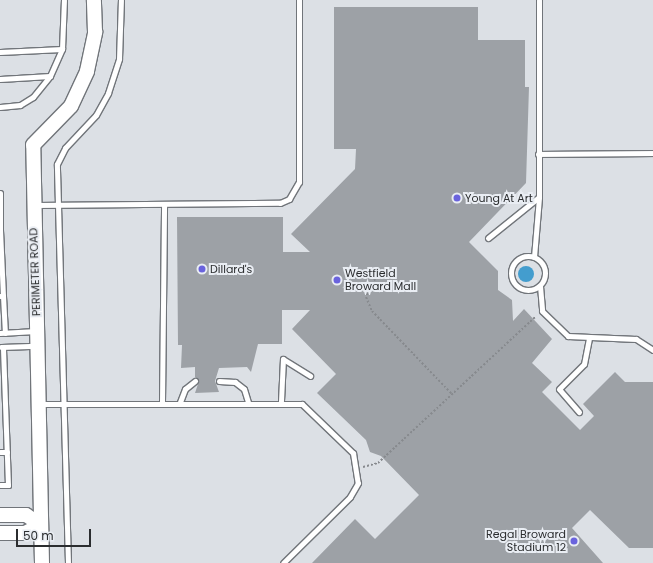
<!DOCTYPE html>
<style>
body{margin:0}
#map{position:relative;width:653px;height:563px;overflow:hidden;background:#dce0e5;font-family:Poppins,sans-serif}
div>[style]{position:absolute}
.water>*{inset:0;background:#439dce}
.round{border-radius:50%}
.building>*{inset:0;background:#9da1a6}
.path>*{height:2px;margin-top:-1px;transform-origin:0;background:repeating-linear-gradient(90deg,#878a8e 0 2px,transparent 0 4px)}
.roads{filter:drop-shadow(1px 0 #71757a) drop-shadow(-1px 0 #71757a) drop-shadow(0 1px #71757a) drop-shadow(0 -1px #71757a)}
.lane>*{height:5px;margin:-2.5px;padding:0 2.5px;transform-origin:2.5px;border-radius:2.5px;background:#fff}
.lane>.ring{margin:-2.5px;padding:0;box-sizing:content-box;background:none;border:5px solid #fff;border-radius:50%}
.secondary>*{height:14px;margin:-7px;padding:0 7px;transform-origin:7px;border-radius:7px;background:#fff}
.dots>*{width:11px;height:11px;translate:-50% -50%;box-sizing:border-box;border:2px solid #e9edf3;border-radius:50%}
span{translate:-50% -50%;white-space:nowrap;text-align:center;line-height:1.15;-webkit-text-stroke:4px #e9edf3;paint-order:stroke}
.poi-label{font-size:11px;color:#2b2d2f}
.left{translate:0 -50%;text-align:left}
.right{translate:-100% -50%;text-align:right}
.street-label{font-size:11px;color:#2b2d2f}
.scale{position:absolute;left:16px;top:529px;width:75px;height:18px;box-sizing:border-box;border:2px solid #2b2d2f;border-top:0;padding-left:5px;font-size:12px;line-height:14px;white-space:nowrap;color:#2b2d2f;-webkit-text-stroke:3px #e9edf3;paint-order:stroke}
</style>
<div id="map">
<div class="water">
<div class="round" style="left:518px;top:266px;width:16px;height:16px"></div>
</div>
<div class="building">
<div style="clip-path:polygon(334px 7px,478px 7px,478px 40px,525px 40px,525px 87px,529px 87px,526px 183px,469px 242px,498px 271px,498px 290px,512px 300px,513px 321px,524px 309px,552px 339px,532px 363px,552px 382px,542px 392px,580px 430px,594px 416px,583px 404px,615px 372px,625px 382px,653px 382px,653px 548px,629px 548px,590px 510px,572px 528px,603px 563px,312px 563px,355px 519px,375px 539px,419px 495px,381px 456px,370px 452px,366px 440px,317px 393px,336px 374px,292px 329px,310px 310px,282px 310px,282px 344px,258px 344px,251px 372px,247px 367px,219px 368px,215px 381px,219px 392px,195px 393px,199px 381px,195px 377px,195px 367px,181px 368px,182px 345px,178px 345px,177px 217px,283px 217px,283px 252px,310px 252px,291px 234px,355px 169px,356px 149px,334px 149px)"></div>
</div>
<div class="path">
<div style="left:375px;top:279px;width:20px;rotate:117deg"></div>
<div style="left:366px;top:297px;width:15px;rotate:67deg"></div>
<div style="left:372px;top:311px;width:115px;rotate:46.1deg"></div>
<div style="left:363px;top:467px;width:16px;rotate:-15deg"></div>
<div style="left:378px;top:463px;width:216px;rotate:-42.9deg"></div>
</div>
<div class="roads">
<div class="lane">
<div style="left:0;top:52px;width:62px;rotate:-2.8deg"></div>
<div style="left:0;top:79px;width:50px;rotate:-3.4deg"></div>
<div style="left:0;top:107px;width:20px;rotate:-6deg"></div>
<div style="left:20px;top:105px;width:15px;rotate:-32deg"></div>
<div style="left:33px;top:97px;width:27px;rotate:-51deg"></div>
<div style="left:50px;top:76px;width:30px;rotate:-66deg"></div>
<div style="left:62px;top:49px;width:49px;rotate:-87.7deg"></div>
<div style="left:538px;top:154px;width:115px;rotate:-0.5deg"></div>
<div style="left:36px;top:205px;width:244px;rotate:-0.5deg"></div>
<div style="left:280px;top:203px;width:10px;rotate:-24deg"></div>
<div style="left:289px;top:199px;width:20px;rotate:-60deg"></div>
<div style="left:299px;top:182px;width:182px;rotate:-90deg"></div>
<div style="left:0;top:229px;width:36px;rotate:-90deg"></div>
<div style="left:488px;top:238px;width:65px;rotate:-38.8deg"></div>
<div class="ring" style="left:511px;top:256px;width:29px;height:29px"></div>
<div style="left:534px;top:257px;width:60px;rotate:-85.2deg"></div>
<div style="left:539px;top:197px;width:197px;rotate:-90deg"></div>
<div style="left:540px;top:286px;width:25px;rotate:85deg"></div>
<div style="left:542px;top:311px;width:36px;rotate:44deg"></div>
<div style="left:568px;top:336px;width:68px;rotate:2.5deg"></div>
<div style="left:636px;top:339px;width:20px;rotate:33deg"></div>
<div style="left:0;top:296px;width:3px"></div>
<div style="left:3px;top:296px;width:67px;rotate:-92.6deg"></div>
<div style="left:3px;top:296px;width:37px;rotate:87deg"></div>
<div style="left:0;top:333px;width:36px;rotate:-3deg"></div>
<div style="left:1px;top:347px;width:36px;rotate:-2deg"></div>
<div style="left:219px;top:381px;width:16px;rotate:4deg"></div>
<div style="left:235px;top:382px;width:11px;rotate:38deg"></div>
<div style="left:244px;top:389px;width:14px;rotate:73deg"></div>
<div style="left:281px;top:401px;width:42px;rotate:-87.3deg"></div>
<div style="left:283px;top:359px;width:32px;rotate:32deg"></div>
<div style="left:162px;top:402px;width:198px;rotate:-89.4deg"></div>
<div style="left:180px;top:402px;width:14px;rotate:-69deg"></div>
<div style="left:185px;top:389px;width:13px;rotate:-39deg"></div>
<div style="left:40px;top:404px;width:262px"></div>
<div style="left:302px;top:404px;width:71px;rotate:43.9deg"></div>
<div style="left:353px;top:453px;width:30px;rotate:81deg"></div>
<div style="left:358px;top:483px;width:16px;rotate:120deg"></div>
<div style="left:350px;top:497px;width:94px;rotate:135.4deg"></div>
<div style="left:579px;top:412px;width:30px;rotate:-131deg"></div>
<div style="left:559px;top:389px;width:35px;rotate:-45deg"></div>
<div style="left:584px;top:364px;width:26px;rotate:-79deg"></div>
<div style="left:0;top:452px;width:7px"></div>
<div style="left:0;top:485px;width:8px"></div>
<div style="left:8px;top:485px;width:138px;rotate:-92.1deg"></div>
<div style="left:68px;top:563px;width:399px;rotate:-91.6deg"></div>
<div style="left:57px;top:164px;width:18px;rotate:-63deg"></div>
<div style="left:65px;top:148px;width:45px;rotate:-46.8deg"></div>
<div style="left:96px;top:115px;width:25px;rotate:-61deg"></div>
<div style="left:108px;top:93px;width:36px;rotate:-72deg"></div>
<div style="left:119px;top:59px;width:59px;rotate:-88.1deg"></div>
</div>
<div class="secondary">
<div style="left:0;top:515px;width:26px"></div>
<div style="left:26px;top:515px;width:18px;rotate:34deg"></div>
<div style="left:0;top:533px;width:25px"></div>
<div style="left:25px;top:533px;width:18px;rotate:-27deg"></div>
<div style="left:42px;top:563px;width:418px;rotate:-91.2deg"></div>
<div style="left:33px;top:145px;width:54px;rotate:-45.7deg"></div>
<div style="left:71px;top:106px;width:38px;rotate:-65deg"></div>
<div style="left:87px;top:71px;width:40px;rotate:-78deg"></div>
<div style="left:95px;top:32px;width:32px;rotate:-92deg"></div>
</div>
</div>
<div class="dots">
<div style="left:457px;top:198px;background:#6a63dd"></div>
<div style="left:202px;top:269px;background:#6a63dd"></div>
<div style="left:337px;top:280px;background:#6a63dd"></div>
<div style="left:574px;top:541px;background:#6a63dd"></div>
</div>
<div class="poi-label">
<span class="left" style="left:465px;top:198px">Young At Art</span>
<span class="left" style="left:210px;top:269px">Dillard's</span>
<span class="left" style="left:345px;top:280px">Westfield<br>Broward Mall</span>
<span class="right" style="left:566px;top:541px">Regal Broward<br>Stadium 12</span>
</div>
<div class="street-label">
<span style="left:35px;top:272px;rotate:-92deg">PERIMETER ROAD</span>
</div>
<div class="scale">50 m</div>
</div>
